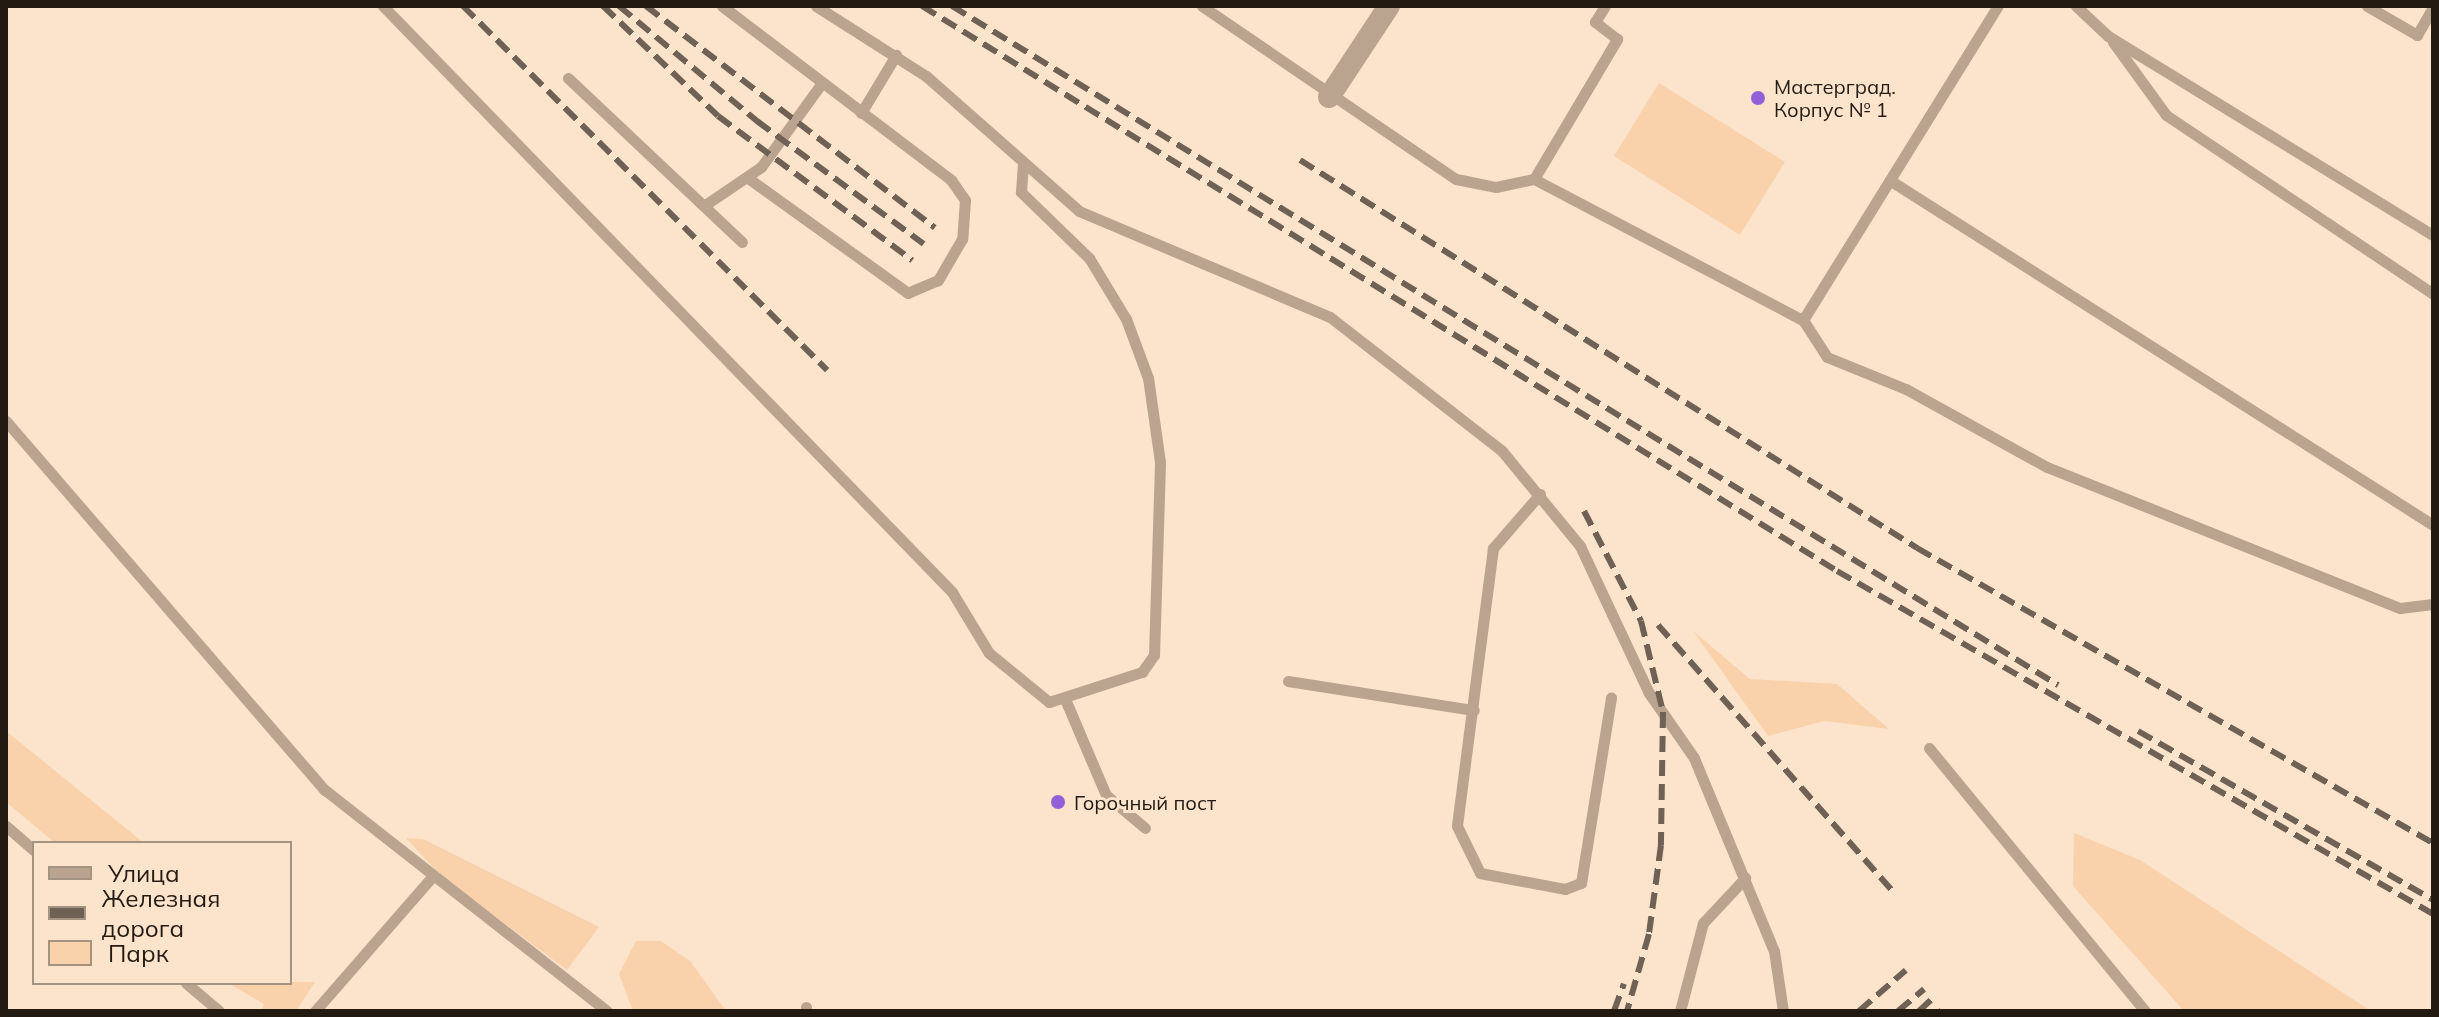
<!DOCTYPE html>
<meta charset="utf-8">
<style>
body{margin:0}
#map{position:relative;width:2439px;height:1017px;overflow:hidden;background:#fbe3cc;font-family:Mulish,sans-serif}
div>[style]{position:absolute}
.green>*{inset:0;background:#f9d2ab}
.service>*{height:11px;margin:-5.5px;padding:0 5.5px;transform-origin:5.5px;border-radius:5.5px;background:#baa48f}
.minor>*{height:22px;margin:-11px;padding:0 11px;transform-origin:11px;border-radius:11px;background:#baa48f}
.rail>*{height:6px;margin-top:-3px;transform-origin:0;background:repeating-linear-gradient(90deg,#6f6153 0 16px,transparent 0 24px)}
.dots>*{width:22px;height:22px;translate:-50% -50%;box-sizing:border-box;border:4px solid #fbe3cc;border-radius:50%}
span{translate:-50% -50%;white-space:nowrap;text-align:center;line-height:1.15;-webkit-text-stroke:6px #fbe3cc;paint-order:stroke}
.poi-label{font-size:20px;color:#231b12}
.left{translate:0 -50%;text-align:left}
.frame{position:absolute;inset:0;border:8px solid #231b12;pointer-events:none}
.legend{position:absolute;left:32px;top:841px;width:260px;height:144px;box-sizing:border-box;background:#fbe3cc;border:2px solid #a59382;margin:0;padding:10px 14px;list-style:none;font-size:24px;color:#231b12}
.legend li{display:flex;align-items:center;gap:16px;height:40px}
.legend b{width:40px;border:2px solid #a59382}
</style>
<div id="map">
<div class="green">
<div style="clip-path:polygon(1659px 83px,1785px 162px,1740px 235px,1614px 156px)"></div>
<div style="clip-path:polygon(1693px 631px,1750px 679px,1837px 684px,1889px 729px,1824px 721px,1768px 736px)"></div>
<div style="clip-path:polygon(6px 731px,144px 843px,55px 843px,6px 802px)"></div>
<div style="clip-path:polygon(2074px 833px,2140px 860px,2371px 1011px,2184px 1011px,2073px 886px)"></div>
<div style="clip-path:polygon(406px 838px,423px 839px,599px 927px,567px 970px,441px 876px)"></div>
<div style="clip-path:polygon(636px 941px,661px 941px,690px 961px,726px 1011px,633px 1011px,619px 974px)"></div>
<div style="clip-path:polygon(315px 982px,296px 1011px,262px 1011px,264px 1004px,228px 983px)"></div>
</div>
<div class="service">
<div style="left:383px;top:6px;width:817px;rotate:45.84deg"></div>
<div style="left:952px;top:592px;width:71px;rotate:58.8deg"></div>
<div style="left:989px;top:653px;width:77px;rotate:39.2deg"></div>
<div style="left:1049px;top:702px;width:98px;rotate:-17.9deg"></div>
<div style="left:1142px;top:672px;width:21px;rotate:-55deg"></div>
<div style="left:1154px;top:655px;width:193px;rotate:-88.2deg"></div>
<div style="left:1160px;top:462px;width:85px;rotate:-98.1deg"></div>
<div style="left:1148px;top:378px;width:63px;rotate:-110.4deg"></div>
<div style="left:1126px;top:319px;width:71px;rotate:-121.2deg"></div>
<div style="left:1089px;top:258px;width:95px;rotate:-135.9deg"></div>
<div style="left:1021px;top:192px;width:27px;rotate:-86deg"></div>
<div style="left:722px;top:6px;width:288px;rotate:37.2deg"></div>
<div style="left:951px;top:180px;width:24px;rotate:55deg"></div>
<div style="left:965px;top:200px;width:39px;rotate:94deg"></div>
<div style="left:962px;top:239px;width:48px;rotate:120.3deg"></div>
<div style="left:938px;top:280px;width:33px;rotate:157deg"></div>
<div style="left:908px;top:293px;width:197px;rotate:-144.3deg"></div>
<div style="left:816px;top:6px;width:130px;rotate:32.5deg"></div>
<div style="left:926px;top:76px;width:204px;rotate:41.4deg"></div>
<div style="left:1079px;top:211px;width:272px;rotate:22.9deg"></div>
<div style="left:1330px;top:317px;width:218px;rotate:37.9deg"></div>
<div style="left:1502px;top:451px;width:123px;rotate:50.6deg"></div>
<div style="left:1580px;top:546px;width:162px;rotate:64.9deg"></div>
<div style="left:1649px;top:693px;width:79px;rotate:55.3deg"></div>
<div style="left:1694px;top:758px;width:209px;rotate:67.5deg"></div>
<div style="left:1774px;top:951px;width:61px;rotate:81.5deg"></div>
<div style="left:1202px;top:6px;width:307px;rotate:34.3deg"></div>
<div style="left:1456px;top:179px;width:41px;rotate:11.3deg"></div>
<div style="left:1496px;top:187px;width:39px;rotate:-12deg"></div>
<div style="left:1534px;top:179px;width:304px;rotate:27.7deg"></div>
<div style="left:1803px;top:320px;width:44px;rotate:57deg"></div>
<div style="left:1827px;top:357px;width:85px;rotate:22.1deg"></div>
<div style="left:1906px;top:389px;width:161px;rotate:29deg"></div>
<div style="left:2047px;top:467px;width:380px;rotate:21.8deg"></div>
<div style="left:2400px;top:608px;width:33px;rotate:-7deg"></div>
<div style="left:2076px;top:6px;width:44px;rotate:43.2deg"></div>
<div style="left:2108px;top:36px;width:381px;rotate:31.5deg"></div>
<div style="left:2367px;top:6px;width:58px;rotate:30.1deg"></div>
<div style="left:2417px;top:35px;width:32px;rotate:-60deg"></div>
<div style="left:2113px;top:42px;width:90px;rotate:54deg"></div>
<div style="left:2166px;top:115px;width:321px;rotate:33.8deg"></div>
<div style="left:568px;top:78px;width:239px;rotate:43.3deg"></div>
<div style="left:861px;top:113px;width:68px;rotate:-58.9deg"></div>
<div style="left:1534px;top:179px;width:163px;rotate:-59.3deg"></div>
<div style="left:1617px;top:39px;width:28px;rotate:-142deg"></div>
<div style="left:1595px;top:22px;width:19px;rotate:-58deg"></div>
<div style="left:1891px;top:181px;width:642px;rotate:32.4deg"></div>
<div style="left:705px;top:205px;width:68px;rotate:-34.2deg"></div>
<div style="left:761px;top:167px;width:102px;rotate:-54.1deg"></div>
<div style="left:1803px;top:320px;width:370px;rotate:-58.2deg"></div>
<div style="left:6px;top:421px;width:488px;rotate:49.2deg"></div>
<div style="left:325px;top:790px;width:358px;rotate:38.1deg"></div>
<div style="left:1540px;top:494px;width:72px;rotate:131deg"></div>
<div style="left:1493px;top:548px;width:280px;rotate:97.4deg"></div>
<div style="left:1457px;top:826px;width:52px;rotate:63.9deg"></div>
<div style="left:1480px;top:873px;width:86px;rotate:10.7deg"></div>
<div style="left:1565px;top:889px;width:17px;rotate:-21deg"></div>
<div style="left:1581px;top:883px;width:188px;rotate:-80.8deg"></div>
<div style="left:1288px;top:681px;width:188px;rotate:8.9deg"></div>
<div style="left:1065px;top:699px;width:104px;rotate:66.9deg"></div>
<div style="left:1106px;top:795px;width:51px;rotate:40.2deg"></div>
<div style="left:1929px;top:748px;width:340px;rotate:50.6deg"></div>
<div style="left:6px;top:826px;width:37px;rotate:41deg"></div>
<div style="left:186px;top:983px;width:43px;rotate:40.3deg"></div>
<div style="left:315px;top:1011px;width:175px;rotate:-48.9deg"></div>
<div style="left:806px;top:1011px;width:4px;rotate:-90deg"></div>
<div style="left:1680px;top:1011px;width:91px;rotate:-75.4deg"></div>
<div style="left:1703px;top:923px;width:62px;rotate:-47deg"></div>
</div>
<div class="minor">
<div style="left:1329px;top:97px;width:109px;rotate:-56.6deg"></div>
</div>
<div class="rail">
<div style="left:463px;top:6px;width:515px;rotate:45deg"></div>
<div style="left:603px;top:6px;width:159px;rotate:43.7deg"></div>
<div style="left:718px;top:116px;width:242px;rotate:36.6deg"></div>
<div style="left:619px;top:6px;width:180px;rotate:39.8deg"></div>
<div style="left:757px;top:121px;width:207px;rotate:36.4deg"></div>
<div style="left:646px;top:6px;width:364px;rotate:37.5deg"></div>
<div style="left:922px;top:6px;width:1075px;rotate:31.69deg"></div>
<div style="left:1837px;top:571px;width:688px;rotate:29.92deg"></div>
<div style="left:952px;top:6px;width:1298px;rotate:31.55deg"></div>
<div style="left:1300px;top:160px;width:729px;rotate:32.16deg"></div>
<div style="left:1917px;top:548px;width:594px;rotate:29.76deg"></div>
<div style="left:1584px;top:511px;width:124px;rotate:62.6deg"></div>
<div style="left:1641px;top:621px;width:94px;rotate:76.4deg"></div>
<div style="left:1663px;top:712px;width:133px;rotate:90.9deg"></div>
<div style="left:1661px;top:845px;width:90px;rotate:97.7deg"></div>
<div style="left:1649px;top:934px;width:80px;rotate:105.9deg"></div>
<div style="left:1658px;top:625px;width:356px;rotate:48.6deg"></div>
<div style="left:2138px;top:731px;width:340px;rotate:29.8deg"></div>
<div style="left:1614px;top:1011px;width:29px;rotate:-70deg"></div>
<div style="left:1859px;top:1011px;width:62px;rotate:-41.1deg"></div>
<div style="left:1898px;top:1011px;width:34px;rotate:-40deg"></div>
<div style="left:1919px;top:1011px;width:18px;rotate:-43deg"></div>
<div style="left:1941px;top:1011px;width:1px;rotate:-45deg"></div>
</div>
<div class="dots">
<div style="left:1758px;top:98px;background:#935fd9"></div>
<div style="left:1058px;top:802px;background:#935fd9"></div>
</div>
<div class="poi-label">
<span class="left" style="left:1774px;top:98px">Мастерград.<br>Корпус № 1</span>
<span class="left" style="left:1074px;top:802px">Горочный пост</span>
</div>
<div class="frame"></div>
<ul class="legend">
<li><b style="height:10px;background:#baa48f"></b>Улица</li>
<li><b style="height:10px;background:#6f6153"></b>Железная дорога</li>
<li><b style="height:22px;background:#f9d2ab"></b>Парк</li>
</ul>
</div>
